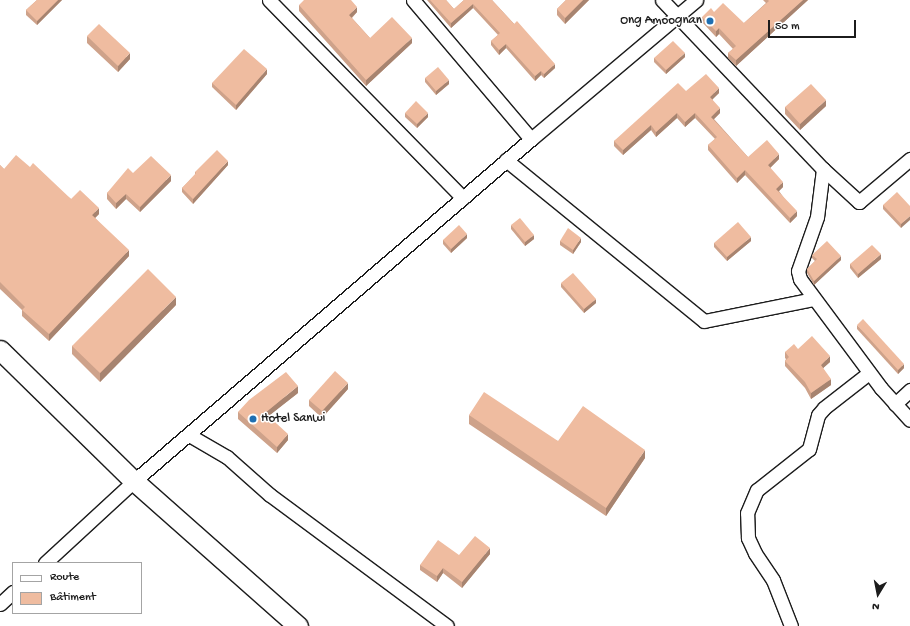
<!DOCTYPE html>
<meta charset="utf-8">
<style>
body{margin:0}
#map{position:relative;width:910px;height:626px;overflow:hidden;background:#fff;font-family:"Gochi Hand",sans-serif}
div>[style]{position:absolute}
.roads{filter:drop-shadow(1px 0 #1c1c1c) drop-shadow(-1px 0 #1c1c1c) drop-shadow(0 1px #1c1c1c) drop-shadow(0 -1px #1c1c1c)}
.street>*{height:13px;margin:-6.5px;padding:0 6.5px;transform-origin:6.5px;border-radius:6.5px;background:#fff}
.secondary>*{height:19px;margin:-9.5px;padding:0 9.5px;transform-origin:9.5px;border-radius:9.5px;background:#fff}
.wall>*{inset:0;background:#cea28a}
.shaded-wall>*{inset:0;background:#a78470}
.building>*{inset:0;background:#efbca0}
.dots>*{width:11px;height:11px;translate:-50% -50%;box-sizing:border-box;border:2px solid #fff;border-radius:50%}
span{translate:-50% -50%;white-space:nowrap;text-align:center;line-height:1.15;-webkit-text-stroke:3px #fff;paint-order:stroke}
.poi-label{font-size:13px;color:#1c1c1c}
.right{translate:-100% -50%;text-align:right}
.left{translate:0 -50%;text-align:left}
.legend{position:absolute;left:12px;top:562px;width:130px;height:52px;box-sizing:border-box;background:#fff;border:1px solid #a4a4a4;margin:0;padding:5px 7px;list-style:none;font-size:12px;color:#1c1c1c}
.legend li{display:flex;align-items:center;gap:8px;height:20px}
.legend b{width:20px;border:1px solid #a4a4a4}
.north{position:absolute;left:858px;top:574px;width:40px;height:40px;-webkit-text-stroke:3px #fff;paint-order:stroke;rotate:190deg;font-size:11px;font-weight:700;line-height:16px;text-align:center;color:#1c1c1c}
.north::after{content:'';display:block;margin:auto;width:14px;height:18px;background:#1c1c1c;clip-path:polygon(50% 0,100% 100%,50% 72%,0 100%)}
.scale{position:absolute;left:768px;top:20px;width:88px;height:18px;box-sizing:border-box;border:2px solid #1c1c1c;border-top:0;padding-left:5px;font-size:12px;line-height:14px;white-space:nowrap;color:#1c1c1c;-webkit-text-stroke:3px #fff;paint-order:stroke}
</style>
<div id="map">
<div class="roads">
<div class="street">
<div style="left:269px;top:0;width:277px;rotate:45.6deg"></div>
<div style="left:413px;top:0;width:182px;rotate:49.7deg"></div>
<div style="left:662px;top:0;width:233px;rotate:46.4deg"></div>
<div style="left:823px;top:169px;width:49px;rotate:42.5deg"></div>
<div style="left:859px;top:202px;width:67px;rotate:-40.1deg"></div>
<div style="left:506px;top:160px;width:255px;rotate:39.1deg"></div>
<div style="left:704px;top:321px;width:111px;rotate:-11.4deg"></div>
<div style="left:823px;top:169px;width:48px;rotate:97.1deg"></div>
<div style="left:817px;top:217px;width:57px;rotate:109.4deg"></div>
<div style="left:798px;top:271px;width:8px;rotate:76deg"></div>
<div style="left:800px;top:279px;width:136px;rotate:53.4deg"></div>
<div style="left:881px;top:388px;width:43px;rotate:47.8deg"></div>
<div style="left:895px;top:404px;width:21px;rotate:-43deg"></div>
<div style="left:189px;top:435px;width:44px;rotate:30.1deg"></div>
<div style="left:227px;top:457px;width:57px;rotate:41.5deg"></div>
<div style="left:270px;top:495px;width:220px;rotate:36.5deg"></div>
<div style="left:45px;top:563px;width:121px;rotate:-42.7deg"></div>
<div style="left:134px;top:481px;width:524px;rotate:-40.74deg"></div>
<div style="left:531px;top:139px;width:216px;rotate:-40.1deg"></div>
<div style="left:0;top:604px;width:18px;rotate:-43deg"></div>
<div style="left:791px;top:626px;width:49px;rotate:-111.4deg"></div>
<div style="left:773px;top:580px;width:32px;rotate:-124deg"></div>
<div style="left:755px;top:553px;width:17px;rotate:-115deg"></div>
<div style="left:748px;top:538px;width:25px;rotate:-92deg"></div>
<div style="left:747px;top:513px;width:25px;rotate:-67deg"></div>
<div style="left:757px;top:490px;width:66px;rotate:-38.3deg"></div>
<div style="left:809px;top:449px;width:35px;rotate:-75deg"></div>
<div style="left:818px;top:415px;width:9px;rotate:-49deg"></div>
<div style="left:824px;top:408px;width:57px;rotate:-37.9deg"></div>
</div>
<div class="secondary">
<div style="left:0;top:350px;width:187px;rotate:44.4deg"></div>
<div style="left:134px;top:481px;width:219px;rotate:41.5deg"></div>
</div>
</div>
<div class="wall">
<div style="clip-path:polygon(37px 0,62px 0,37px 25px,26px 15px,26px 10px)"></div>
<div style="clip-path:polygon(427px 0,446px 0,454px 9px,464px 0,492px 0,555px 68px,544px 78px,541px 75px,535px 81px,506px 48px,499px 55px,491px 45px,491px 41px,498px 35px,473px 8px,451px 28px)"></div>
<div style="clip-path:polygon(566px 0,589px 0,565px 24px,557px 15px,557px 9px)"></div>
<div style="clip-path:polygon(763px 0,808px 0,736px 66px,728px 58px,728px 53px,733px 49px,719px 34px,716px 37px,702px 22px,702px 17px,744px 23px,766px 3px)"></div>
<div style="clip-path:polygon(299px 5px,357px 12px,352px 18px,370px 38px,412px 43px,366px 86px,299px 11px)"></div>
<div style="clip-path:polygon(87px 36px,130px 59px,118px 72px,87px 43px)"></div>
<div style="clip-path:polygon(685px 57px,666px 74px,654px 62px,654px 58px)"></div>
<div style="clip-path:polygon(267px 74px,236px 110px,212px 87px,212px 83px)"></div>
<div style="clip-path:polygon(425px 78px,449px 84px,436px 95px,425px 82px)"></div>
<div style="clip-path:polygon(686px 91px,719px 93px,712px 99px,720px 113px,714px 119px,748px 157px,779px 159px,770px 168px,783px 187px,779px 191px,797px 216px,790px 223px,745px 175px,737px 183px,708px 150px,708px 145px,715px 139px,695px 118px,685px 127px,677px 118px,656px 137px,651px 130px,623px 155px,614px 146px,614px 141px)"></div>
<div style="clip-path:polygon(826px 106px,800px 130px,785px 114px,785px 107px)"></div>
<div style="clip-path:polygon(405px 113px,428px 117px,417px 128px,405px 117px)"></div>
<div style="clip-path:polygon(0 165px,4px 169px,30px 167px,71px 199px,99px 214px,95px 218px,129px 256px,49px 341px,22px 316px,22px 310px,0 289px)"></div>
<div style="clip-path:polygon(228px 165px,193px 204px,182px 192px,182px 188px,195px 175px,195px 172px)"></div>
<div style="clip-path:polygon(133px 173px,171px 181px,140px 212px,126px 199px,116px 209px,107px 199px,107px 193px)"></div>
<div style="clip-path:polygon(883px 205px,910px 206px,901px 228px,883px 209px)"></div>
<div style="clip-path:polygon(511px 225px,534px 239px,525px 246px,511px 229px)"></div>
<div style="clip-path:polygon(467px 238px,451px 253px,443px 244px,443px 240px)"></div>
<div style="clip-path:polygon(560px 241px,581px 242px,573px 254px,560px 245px)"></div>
<div style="clip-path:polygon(751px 241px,727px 261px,714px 247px,714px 243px)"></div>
<div style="clip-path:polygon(812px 255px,841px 260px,814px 285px,807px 273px,807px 269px,815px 261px,812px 258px)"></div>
<div style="clip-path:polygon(881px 259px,858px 278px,850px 268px,850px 264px)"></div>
<div style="clip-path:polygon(561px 283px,596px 303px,584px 313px,561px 287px)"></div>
<div style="clip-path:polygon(176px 305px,100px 382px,72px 354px,72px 346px)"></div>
<div style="clip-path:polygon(857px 325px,904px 368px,898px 374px,857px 329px)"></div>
<div style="clip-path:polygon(798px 349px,830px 362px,823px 368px,831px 385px,811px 399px,805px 388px,785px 366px,785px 361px,786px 359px,785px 358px,785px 352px)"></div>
<div style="clip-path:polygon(348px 389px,322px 418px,309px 406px,309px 400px)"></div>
<div style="clip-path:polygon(298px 393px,268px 416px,288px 440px,277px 453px,238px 419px,238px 412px)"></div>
<div style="clip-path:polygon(469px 415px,558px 441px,645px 458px,606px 516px,469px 424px)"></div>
<div style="clip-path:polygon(490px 554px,462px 588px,443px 573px,437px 582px,420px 570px,420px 565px,459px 555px)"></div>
</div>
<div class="shaded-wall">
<div style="clip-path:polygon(58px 0,62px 0,37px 25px,37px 21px)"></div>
<div style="clip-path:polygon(583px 0,589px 0,565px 24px,565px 18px)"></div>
<div style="clip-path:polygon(803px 0,808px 0,736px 66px,736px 60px)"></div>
<div style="clip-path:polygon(473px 4px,473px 8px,451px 28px,451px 23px)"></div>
<div style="clip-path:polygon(357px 7px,357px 12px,349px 20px,349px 15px)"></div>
<div style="clip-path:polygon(719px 28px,719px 34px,716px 37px,716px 31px)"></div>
<div style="clip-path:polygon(412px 38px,412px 43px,366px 86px,366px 80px)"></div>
<div style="clip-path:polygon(506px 44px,506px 48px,499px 55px,499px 50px)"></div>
<div style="clip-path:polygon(130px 53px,130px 59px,118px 72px,118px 66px)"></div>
<div style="clip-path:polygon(685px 53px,685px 57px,666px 74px,666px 70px)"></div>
<div style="clip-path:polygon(555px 64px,555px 68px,544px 78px,544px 74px)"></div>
<div style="clip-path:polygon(267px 69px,267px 74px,236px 110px,236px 105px)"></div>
<div style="clip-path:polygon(541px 71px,541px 75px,535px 81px,535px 76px)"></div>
<div style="clip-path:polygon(449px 80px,449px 84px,436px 95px,436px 91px)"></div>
<div style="clip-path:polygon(719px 88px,719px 93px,710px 102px,710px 97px)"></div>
<div style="clip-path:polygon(826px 100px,826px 106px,800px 130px,800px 124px)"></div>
<div style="clip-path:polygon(720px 108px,720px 113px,711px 122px,711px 117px)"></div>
<div style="clip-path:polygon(428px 113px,428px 117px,417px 128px,417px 124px)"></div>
<div style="clip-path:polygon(677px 113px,677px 118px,656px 137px,656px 132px)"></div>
<div style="clip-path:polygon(695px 113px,695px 118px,685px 127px,685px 122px)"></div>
<div style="clip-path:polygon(651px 125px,651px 130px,623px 155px,623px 150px)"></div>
<div style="clip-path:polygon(779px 154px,779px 159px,768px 170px,768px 165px)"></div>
<div style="clip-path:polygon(228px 161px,228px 165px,193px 204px,193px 199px)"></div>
<div style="clip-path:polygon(745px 170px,745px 175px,737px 183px,737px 178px)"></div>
<div style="clip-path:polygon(171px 175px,171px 181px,140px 212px,140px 207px)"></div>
<div style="clip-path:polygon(783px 182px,783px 187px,776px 194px,776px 189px)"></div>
<div style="clip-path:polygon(126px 194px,126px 199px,116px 209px,116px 203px)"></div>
<div style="clip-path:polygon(99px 208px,99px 214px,92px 221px,92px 215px)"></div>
<div style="clip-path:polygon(797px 211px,797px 216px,790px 223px,790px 218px)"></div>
<div style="clip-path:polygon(910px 216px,910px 220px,901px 228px,901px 224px)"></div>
<div style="clip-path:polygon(467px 234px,467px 238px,451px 253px,451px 249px)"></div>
<div style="clip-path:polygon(534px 235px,534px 239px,525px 246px,525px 242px)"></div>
<div style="clip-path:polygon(751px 237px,751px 241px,727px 261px,727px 257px)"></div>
<div style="clip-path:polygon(581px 238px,581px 242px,573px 254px,573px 250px)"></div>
<div style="clip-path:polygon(129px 250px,129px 256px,49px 341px,49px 334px)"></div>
<div style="clip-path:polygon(881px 254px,881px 259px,858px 278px,858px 274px)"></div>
<div style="clip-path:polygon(841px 256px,841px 260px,814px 285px,814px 281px)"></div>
<div style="clip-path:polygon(176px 297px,176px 305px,100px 382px,100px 373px)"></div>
<div style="clip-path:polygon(596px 299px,596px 303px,584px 313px,584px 309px)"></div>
<div style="clip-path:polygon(830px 356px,830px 362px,821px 370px,821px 365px)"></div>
<div style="clip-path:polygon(904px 364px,904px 368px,898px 374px,898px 370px)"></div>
<div style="clip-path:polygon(831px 379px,831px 385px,811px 399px,811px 393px)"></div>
<div style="clip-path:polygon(348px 383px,348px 389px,322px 418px,322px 411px)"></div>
<div style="clip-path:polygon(298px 386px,298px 393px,265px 419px,265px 413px)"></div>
<div style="clip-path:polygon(288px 434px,288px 440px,277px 453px,277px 447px)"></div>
<div style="clip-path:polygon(645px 450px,645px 458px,606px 516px,606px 508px)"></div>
<div style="clip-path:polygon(490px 548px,490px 554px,462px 588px,462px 582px)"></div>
<div style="clip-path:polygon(443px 568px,443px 573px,437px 582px,437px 576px)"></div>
</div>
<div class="building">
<div style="clip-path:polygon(37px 0,58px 0,37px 21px,26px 10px)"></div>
<div style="clip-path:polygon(304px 0,351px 0,357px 7px,349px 15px,370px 38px,392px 17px,412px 38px,366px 80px,299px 5px)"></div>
<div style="clip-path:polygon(430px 0,446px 0,454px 9px,464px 0,492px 0,514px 24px,517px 21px,555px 64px,544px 74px,541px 71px,535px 76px,506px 44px,499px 50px,491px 41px,500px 33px,473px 4px,451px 23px)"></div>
<div style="clip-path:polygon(566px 0,583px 0,565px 18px,557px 9px)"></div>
<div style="clip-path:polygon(768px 0,803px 0,736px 60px,728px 53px,736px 46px,719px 28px,716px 31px,702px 17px,711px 8px,714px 12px,723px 3px,744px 23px,769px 1px)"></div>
<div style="clip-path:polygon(99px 24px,130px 53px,118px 66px,87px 36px)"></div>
<div style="clip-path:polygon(673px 41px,685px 53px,666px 70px,654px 58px)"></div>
<div style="clip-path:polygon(244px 49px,267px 69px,236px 105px,212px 83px)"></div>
<div style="clip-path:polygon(438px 67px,449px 80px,436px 91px,425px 78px)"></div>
<div style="clip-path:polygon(706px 74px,719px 88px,710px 97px,720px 108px,711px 117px,748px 157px,767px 140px,779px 154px,768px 165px,783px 182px,776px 189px,797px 211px,790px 218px,745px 170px,737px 178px,708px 145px,717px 137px,695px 113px,685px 122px,677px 113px,656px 132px,651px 125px,623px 150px,614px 141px,678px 83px,686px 91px)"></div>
<div style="clip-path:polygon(811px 84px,826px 100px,800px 124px,785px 107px)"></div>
<div style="clip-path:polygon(416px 101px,428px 113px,417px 124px,405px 113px)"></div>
<div style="clip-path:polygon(217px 150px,228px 161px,193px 199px,182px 188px,196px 173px,195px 172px)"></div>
<div style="clip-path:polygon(16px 155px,30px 167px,33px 163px,71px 199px,80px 190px,99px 208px,92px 215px,129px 250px,49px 334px,22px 310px,25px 307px,0 282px,0 165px,4px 169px)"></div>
<div style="clip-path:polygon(151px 156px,171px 175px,140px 207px,126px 194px,116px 203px,107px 193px,128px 168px,133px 173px)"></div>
<div style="clip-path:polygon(897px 192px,910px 206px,910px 216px,901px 224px,883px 205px)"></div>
<div style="clip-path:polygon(520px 218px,534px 235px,525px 242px,511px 225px)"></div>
<div style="clip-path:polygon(738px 222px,751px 237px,727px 257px,714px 243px)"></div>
<div style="clip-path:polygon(459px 225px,467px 234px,451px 249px,443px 240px)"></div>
<div style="clip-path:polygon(568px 228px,581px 238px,573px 250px,560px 241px)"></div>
<div style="clip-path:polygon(827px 241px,841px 256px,814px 281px,807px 269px,817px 259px,812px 255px)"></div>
<div style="clip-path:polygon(872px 245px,881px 254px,858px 274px,850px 264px)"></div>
<div style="clip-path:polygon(148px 269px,176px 297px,100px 373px,72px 346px)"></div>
<div style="clip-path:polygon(573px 273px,596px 299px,584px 309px,561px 283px)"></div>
<div style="clip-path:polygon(863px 319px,904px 364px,898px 370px,857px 325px)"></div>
<div style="clip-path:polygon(812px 336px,830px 356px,821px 365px,831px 379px,811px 393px,805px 382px,785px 361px,789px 357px,785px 352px,794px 344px,798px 349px)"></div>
<div style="clip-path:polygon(335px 371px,348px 383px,322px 411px,309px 400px)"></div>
<div style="clip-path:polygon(286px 372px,298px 386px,265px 413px,288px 434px,277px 447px,238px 412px,249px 400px)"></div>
<div style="clip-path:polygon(484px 392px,558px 441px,583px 406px,645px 450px,606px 508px,469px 415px)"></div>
<div style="clip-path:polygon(475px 536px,490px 548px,462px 582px,443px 568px,437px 576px,420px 565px,438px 540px,459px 555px)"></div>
</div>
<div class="dots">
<div style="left:710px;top:21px;background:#1f6fb2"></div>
<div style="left:253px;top:419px;background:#1f6fb2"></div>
</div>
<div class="poi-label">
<span class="right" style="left:702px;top:21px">Ong Amoognan</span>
<span class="left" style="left:261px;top:419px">Hotel Sanwi</span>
</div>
<ul class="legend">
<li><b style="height:5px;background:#fff"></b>Route</li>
<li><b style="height:11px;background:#efbca0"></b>Bâtiment</li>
</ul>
<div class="north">N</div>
<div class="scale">50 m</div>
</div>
